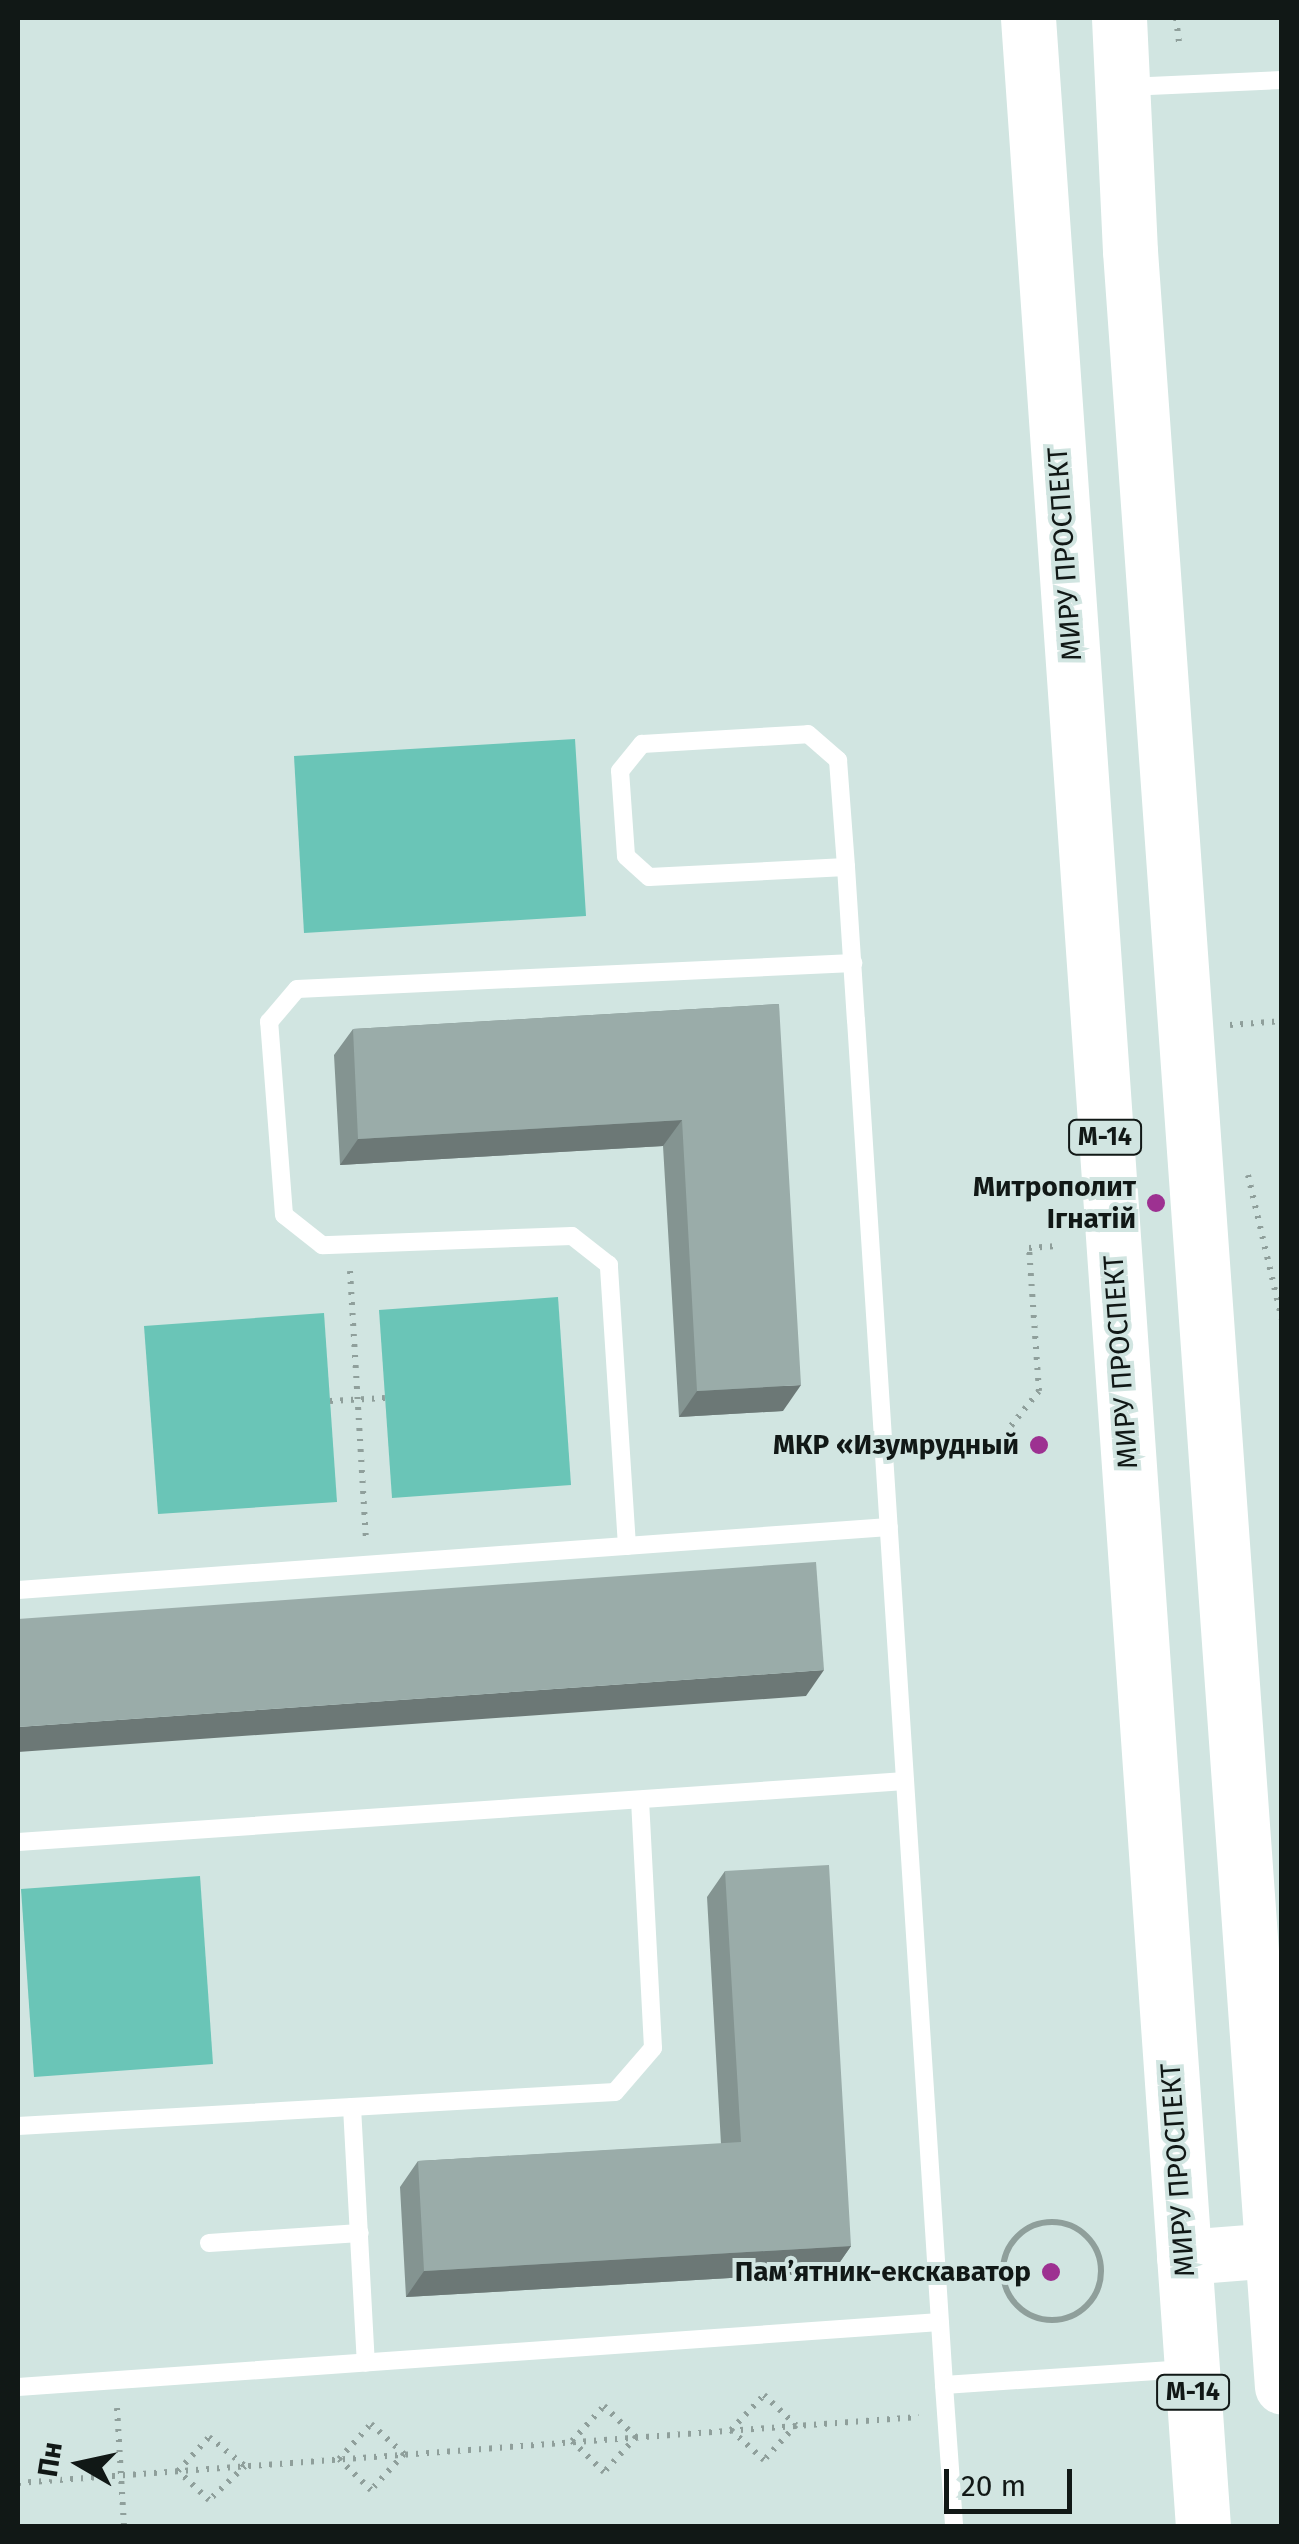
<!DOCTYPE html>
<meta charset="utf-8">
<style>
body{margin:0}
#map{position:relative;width:1299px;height:2544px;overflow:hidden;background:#d1e5e1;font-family:"Fira Sans",sans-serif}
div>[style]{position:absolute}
.green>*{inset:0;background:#6ac5b7}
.path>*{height:6px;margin-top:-3px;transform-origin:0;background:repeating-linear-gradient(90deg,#8f9f9b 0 2.5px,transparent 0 10.5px)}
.path>.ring{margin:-3px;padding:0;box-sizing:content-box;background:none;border:6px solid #8f9f9b;border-radius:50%}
.lane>*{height:18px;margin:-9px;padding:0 9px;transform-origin:9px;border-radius:9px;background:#fff}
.highway>*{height:55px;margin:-27.5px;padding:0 27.5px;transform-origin:27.5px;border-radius:27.5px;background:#fff}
.wall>*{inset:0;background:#849491}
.shaded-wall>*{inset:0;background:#6c7876}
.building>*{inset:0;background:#9aaca9}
.dots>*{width:28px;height:28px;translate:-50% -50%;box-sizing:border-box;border:5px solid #d1e5e1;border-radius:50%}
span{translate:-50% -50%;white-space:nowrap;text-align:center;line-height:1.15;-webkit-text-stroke:8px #d1e5e1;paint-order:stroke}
.shield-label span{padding:2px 8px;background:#d1e5e1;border:2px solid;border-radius:8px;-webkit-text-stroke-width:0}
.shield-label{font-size:25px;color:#111816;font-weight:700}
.street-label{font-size:28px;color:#111816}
.poi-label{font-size:28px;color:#111816;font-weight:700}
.right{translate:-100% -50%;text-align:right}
.frame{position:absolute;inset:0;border:20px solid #111816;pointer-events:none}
.north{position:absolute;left:30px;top:2414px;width:100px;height:100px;-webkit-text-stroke:8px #d1e5e1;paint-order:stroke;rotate:279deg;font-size:28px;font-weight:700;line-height:40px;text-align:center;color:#111816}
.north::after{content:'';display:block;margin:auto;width:35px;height:45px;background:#111816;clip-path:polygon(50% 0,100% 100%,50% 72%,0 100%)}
.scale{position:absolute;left:944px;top:2469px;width:128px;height:45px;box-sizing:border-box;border:5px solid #111816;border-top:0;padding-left:12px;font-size:30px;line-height:35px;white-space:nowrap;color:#111816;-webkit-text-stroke:8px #d1e5e1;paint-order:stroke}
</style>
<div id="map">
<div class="green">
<div style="clip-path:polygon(575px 739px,586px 916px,304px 933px,294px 756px)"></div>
<div style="clip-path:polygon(558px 1297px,571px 1485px,392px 1498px,379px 1310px)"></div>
<div style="clip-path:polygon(324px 1313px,337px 1502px,158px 1514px,144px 1326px)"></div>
<div style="clip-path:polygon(200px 1876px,213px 2064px,34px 2077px,21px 1889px)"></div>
</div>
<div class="path">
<div style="left:1176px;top:18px;width:25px;rotate:83deg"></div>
<div style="left:1230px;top:1025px;width:52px;rotate:-4.4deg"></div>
<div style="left:1248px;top:1175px;width:149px;rotate:76.8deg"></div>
<div style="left:350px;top:1271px;width:267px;rotate:86.6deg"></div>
<div style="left:330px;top:1401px;width:55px;rotate:-3.1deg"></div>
<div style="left:912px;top:1450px;width:86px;rotate:-5.3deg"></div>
<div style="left:998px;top:1442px;width:65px;rotate:-51.2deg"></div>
<div style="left:1039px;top:1391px;width:143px;rotate:-94deg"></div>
<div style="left:1029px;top:1248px;width:28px;rotate:-4deg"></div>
<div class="ring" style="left:1003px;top:2222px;width:92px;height:92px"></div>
<div style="left:965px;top:2281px;width:38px;rotate:-5deg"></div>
<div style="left:764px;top:2395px;width:44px;rotate:43.2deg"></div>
<div style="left:796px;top:2425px;width:47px;rotate:132.4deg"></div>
<div style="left:764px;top:2460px;width:45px;rotate:-137.7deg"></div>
<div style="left:731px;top:2430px;width:48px;rotate:-46.7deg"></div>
<div style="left:604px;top:2406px;width:45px;rotate:44.1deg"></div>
<div style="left:636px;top:2437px;width:47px;rotate:132.4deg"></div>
<div style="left:604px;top:2472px;width:45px;rotate:-135.9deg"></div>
<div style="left:572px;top:2441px;width:47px;rotate:-47.6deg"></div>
<div style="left:117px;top:2408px;width:118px;rotate:86.6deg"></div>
<div style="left:371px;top:2424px;width:45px;rotate:42.3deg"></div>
<div style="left:404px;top:2454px;width:49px;rotate:132.5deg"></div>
<div style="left:371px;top:2490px;width:45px;rotate:-135.9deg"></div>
<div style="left:339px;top:2459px;width:47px;rotate:-47.6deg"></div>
<div style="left:209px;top:2437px;width:46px;rotate:38.9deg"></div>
<div style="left:245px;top:2466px;width:50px;rotate:136.6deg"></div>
<div style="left:209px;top:2500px;width:42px;rotate:-136.9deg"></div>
<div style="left:178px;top:2471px;width:46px;rotate:-47.6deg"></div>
<div style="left:18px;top:2483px;width:903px;rotate:-4.19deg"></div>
</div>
<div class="lane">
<div style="left:1127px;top:87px;width:155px;rotate:-2.6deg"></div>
<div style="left:846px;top:867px;width:197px;rotate:177.1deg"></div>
<div style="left:649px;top:877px;width:31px;rotate:-138deg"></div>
<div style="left:626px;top:856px;width:85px;rotate:-94deg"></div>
<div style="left:620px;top:771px;width:35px;rotate:-51deg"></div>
<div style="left:642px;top:744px;width:166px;rotate:-3.4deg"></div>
<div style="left:808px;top:734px;width:40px;rotate:41deg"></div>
<div style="left:838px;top:760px;width:107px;rotate:85.7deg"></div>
<div style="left:846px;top:867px;width:153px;rotate:86.3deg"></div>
<div style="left:856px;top:1020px;width:1368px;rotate:86.31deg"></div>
<div style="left:944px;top:2385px;width:243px;rotate:-3.8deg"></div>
<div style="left:627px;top:1546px;width:282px;rotate:-93.7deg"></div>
<div style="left:609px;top:1265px;width:47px;rotate:-141.9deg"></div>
<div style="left:572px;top:1236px;width:250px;rotate:177.9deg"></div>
<div style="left:322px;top:1245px;width:48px;rotate:-141.7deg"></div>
<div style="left:284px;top:1215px;width:194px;rotate:-94.4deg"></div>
<div style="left:269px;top:1022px;width:43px;rotate:-49.7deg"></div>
<div style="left:297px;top:989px;width:557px;rotate:-2.68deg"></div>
<div style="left:18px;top:1590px;width:873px;rotate:-4.14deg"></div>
<div style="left:18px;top:1842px;width:889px;rotate:-3.93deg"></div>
<div style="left:352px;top:2107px;width:256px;rotate:86.9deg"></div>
<div style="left:18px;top:2126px;width:598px;rotate:-3.26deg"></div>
<div style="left:615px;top:2092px;width:58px;rotate:-49.2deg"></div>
<div style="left:653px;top:2048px;width:248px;rotate:-93deg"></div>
<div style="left:209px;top:2243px;width:151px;rotate:-3.8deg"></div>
<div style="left:944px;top:2385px;width:141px;rotate:85.9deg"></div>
<div style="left:18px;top:2387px;width:924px;rotate:-4.03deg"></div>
</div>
<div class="highway">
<div style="left:1028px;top:18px;width:2514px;rotate:86.01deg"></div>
<div style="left:1119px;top:18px;width:233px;rotate:87.3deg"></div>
<div style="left:1130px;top:251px;width:2141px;rotate:85.93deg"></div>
<div style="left:1184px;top:2257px;width:88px;rotate:-4.5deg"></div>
</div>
<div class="wall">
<div style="clip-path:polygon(779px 1004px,783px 1411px,679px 1417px,663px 1146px,340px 1165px,334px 1055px,353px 1029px)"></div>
<div style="clip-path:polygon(725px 1871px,851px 2246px,833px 2272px,406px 2297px,400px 2187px,418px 2161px,721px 2144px,707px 1897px)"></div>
</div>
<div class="shaded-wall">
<div style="clip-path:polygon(682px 1120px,663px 1146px,340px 1165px,358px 1139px)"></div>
<div style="clip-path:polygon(801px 1385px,783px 1411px,679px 1417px,697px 1391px)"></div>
<div style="clip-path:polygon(824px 1670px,806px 1696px,18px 1752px,18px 1727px)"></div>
<div style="clip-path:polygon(851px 2246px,833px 2272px,406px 2297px,424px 2271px)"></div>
</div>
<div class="building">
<div style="clip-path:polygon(779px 1004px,801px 1385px,697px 1391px,682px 1120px,358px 1139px,353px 1029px)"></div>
<div style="clip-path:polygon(816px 1562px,824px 1670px,18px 1727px,18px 1619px)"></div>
<div style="clip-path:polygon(829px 1865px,851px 2246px,424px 2271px,418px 2161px,741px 2142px,725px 1871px)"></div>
</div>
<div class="dots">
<div style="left:1156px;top:1203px;background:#9d3191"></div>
<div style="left:1039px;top:1445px;background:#9d3191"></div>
<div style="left:1051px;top:2272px;background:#9d3191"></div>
</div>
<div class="shield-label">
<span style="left:1105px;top:1137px">М-14</span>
<span style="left:1193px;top:2392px">М-14</span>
</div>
<div class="street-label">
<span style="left:1065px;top:554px;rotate:-94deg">МИРУ ПРОСПЕКТ</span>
<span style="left:1121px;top:1362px;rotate:-94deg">МИРУ ПРОСПЕКТ</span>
<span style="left:1178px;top:2170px;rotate:-94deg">МИРУ ПРОСПЕКТ</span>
</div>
<div class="poi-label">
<span class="right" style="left:1136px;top:1203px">Митрополит<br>Ігнатій</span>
<span class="right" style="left:1019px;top:1445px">МКР «Изумрудный</span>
<span class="right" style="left:1031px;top:2272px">Пам’ятник-екскаватор</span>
</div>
<div class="frame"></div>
<div class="north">Пн</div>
<div class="scale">20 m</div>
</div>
